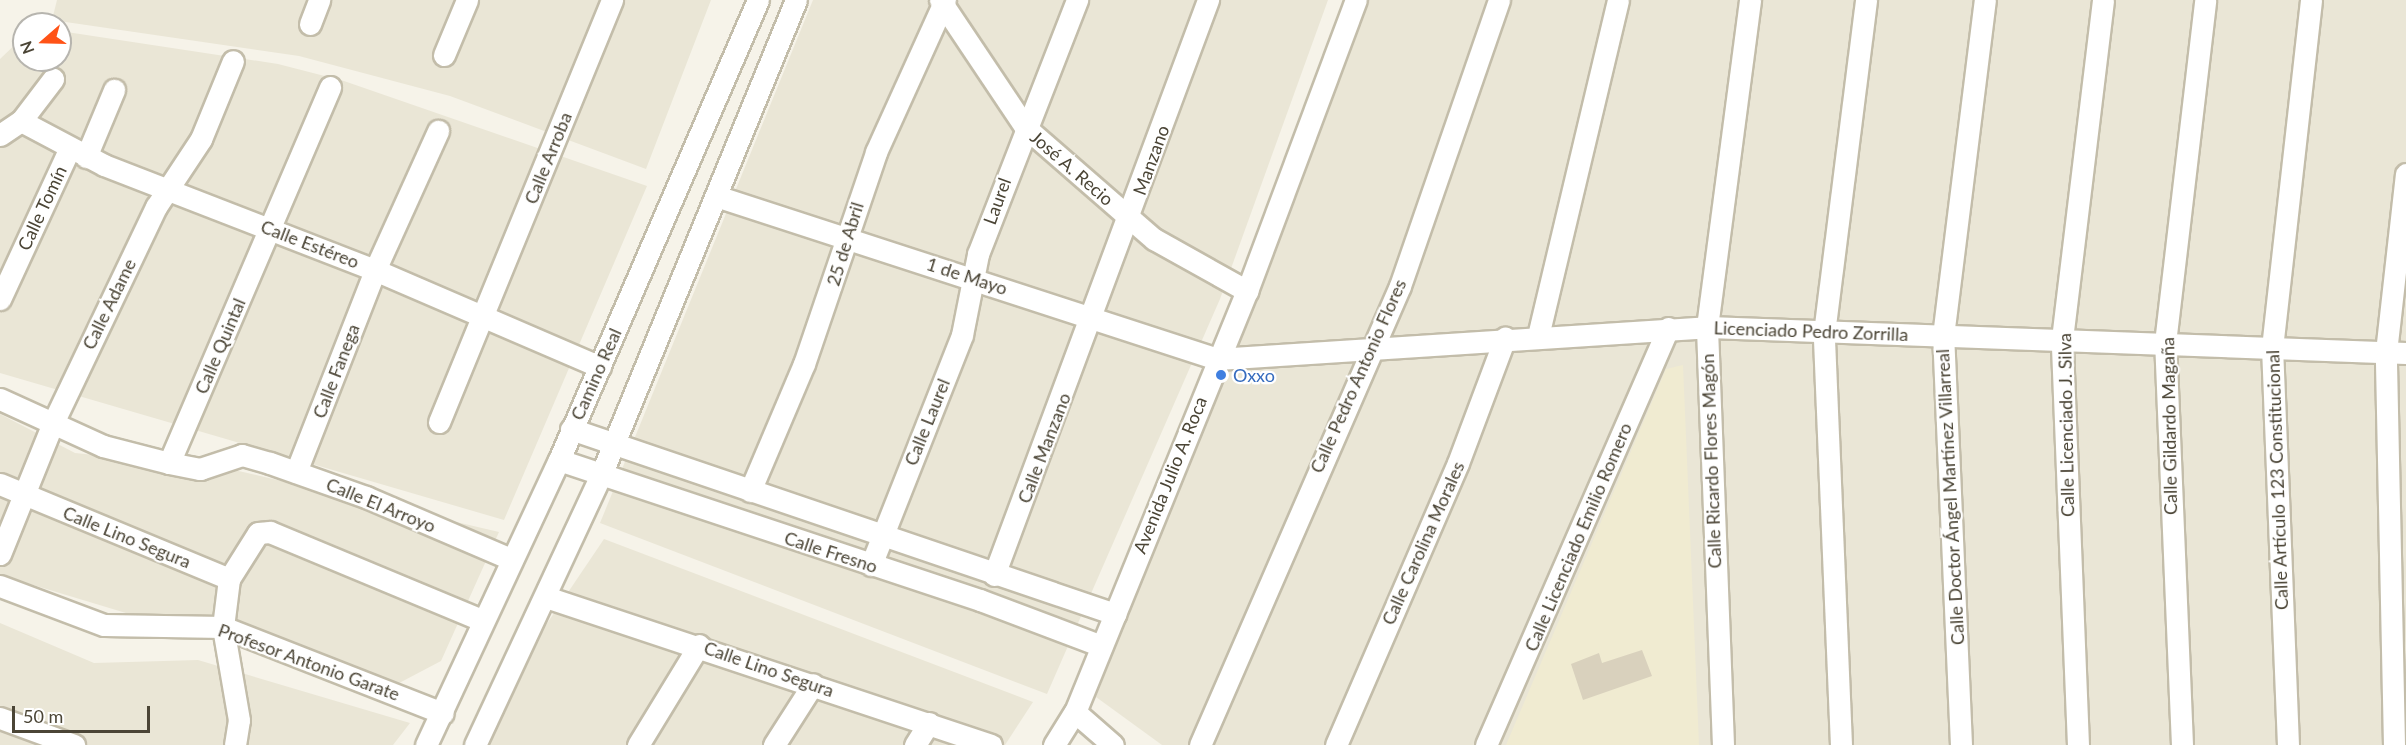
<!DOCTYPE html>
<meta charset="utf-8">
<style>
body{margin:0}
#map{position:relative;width:2406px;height:745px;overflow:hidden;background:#f6f3e9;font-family:Lato,sans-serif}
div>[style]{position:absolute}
.residential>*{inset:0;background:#eae6d6}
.education>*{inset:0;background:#f0ebd1}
.building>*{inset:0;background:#d9d1bd}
.roads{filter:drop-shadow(2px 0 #c3bdaa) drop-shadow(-2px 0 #c3bdaa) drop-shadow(0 2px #c3bdaa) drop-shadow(0 -2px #c3bdaa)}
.minor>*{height:21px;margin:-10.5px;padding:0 10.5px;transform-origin:10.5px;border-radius:10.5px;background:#fff}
.dots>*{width:16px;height:16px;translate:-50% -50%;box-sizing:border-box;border:3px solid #fff;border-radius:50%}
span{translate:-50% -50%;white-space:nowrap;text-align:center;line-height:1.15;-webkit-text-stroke:4.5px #fff;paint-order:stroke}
.street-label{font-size:18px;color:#4b4536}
.shop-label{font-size:18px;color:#366cbe}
.left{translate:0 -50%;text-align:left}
.north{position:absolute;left:12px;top:12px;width:60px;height:60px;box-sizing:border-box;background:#fff;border:2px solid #b7b5af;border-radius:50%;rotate:250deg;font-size:16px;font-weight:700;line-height:24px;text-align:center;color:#4b4536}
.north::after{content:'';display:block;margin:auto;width:21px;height:27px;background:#ff5317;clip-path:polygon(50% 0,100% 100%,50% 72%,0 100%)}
.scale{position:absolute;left:12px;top:706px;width:138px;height:27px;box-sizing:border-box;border:3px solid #4b4536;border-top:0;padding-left:8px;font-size:18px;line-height:21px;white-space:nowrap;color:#4b4536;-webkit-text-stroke:4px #fff;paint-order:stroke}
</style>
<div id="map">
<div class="residential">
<div style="clip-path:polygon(57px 0,711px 0,646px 169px,450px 96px,299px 56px,52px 20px)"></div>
<div style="clip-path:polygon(813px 0,1328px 0,1220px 299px,1047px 694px,600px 523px)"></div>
<div style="clip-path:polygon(1365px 0,2406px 0,2406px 745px,1162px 745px,1096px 697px)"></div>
<div style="clip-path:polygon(60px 31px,278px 64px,344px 81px,647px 186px,504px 520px,0 373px,0 59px,24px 36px,24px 60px,60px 60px)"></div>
<div style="clip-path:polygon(0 414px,75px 453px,230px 469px,499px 532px,441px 661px,384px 691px,0 575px)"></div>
<div style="clip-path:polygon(604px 539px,1033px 702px,1005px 745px,465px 745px)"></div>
<div style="clip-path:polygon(0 623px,94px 663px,198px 660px,410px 723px,393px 745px,0 745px)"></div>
</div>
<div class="education">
<div style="clip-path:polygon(1683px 365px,1699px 745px,1506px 745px,1666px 369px)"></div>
</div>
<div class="building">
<div style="clip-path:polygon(1642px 650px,1652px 676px,1583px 700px,1571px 664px,1599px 653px,1602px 663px)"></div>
</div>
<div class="roads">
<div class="minor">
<div style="left:940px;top:0;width:153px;rotate:56.2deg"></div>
<div style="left:1025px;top:127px;width:171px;rotate:41deg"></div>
<div style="left:1154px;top:239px;width:107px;rotate:29.2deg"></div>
<div style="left:310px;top:24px;width:26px;rotate:-69deg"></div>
<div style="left:444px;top:55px;width:60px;rotate:-67.3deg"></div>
<div style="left:21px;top:121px;width:94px;rotate:27.9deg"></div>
<div style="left:104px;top:165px;width:291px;rotate:21.2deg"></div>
<div style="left:375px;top:270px;width:245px;rotate:23.3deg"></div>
<div style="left:0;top:135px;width:25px;rotate:-34deg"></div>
<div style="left:21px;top:121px;width:53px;rotate:-52.7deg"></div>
<div style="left:86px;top:157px;width:73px;rotate:-67.3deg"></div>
<div style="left:716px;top:196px;width:527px;rotate:18.02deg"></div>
<div style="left:1217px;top:359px;width:491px;rotate:-3.7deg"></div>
<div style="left:1707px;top:327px;width:699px;rotate:2.13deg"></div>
<div style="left:0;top:299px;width:164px;rotate:-65.2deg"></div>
<div style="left:1538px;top:336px;width:345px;rotate:-76.6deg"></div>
<div style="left:0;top:399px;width:113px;rotate:24.5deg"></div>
<div style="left:103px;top:446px;width:68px;rotate:14.4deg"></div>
<div style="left:169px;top:463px;width:32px;rotate:11deg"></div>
<div style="left:200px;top:469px;width:44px;rotate:-18.4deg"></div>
<div style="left:242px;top:455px;width:29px;rotate:16deg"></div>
<div style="left:270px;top:463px;width:102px;rotate:19.5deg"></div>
<div style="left:366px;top:497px;width:158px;rotate:23.2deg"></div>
<div style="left:439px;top:422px;width:456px;rotate:-67.7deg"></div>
<div style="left:571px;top:429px;width:575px;rotate:18.78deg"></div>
<div style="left:559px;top:460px;width:444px;rotate:18.4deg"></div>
<div style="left:980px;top:600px;width:130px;rotate:20.7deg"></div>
<div style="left:169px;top:463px;width:409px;rotate:-66.8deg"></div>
<div style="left:296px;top:472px;width:217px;rotate:-68.6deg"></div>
<div style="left:375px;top:270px;width:153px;rotate:-65.6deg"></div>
<div style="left:0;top:484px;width:248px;rotate:22.5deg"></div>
<div style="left:750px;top:491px;width:138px;rotate:-67deg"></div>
<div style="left:804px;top:364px;width:224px;rotate:-71.2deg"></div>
<div style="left:876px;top:152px;width:167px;rotate:-65.6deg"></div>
<div style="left:0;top:554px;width:139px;rotate:-68deg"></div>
<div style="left:52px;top:425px;width:242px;rotate:-64.5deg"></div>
<div style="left:156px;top:207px;width:82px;rotate:-56.5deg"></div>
<div style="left:201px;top:139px;width:84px;rotate:-67.7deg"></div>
<div style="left:871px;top:565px;width:247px;rotate:-68.4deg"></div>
<div style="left:962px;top:335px;width:83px;rotate:-78.8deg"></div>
<div style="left:978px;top:254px;width:273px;rotate:-68.7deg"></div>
<div style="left:994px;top:575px;width:614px;rotate:-69.59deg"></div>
<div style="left:0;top:586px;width:111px;rotate:20.6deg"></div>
<div style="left:104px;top:625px;width:119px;rotate:1deg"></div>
<div style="left:223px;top:627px;width:236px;rotate:21.4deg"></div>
<div style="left:546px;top:597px;width:469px;rotate:18.4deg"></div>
<div style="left:1075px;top:712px;width:50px;rotate:41deg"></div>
<div style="left:0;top:718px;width:79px;rotate:20deg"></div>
<div style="left:235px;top:745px;width:25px;rotate:-81deg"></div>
<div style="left:239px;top:720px;width:94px;rotate:-99.8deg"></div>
<div style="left:223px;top:627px;width:48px;rotate:-82.9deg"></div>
<div style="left:229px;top:579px;width:54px;rotate:-57.8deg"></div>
<div style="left:258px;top:533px;width:12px;rotate:-5deg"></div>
<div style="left:270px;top:532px;width:229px;rotate:22.6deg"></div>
<div style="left:426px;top:745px;width:315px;rotate:-65deg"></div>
<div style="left:559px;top:460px;width:501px;rotate:-66.61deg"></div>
<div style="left:475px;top:745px;width:298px;rotate:-65deg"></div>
<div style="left:601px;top:475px;width:513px;rotate:-67.68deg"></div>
<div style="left:638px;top:745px;width:117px;rotate:-58.6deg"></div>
<div style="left:774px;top:745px;width:72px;rotate:-57.4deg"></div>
<div style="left:915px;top:745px;width:26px;rotate:-58deg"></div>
<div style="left:1054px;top:745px;width:39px;rotate:-58deg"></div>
<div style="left:1075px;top:712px;width:455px;rotate:-67.8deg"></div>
<div style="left:1247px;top:291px;width:311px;rotate:-69.5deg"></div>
<div style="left:1200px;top:745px;width:501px;rotate:-66.46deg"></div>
<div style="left:1400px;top:286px;width:303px;rotate:-70.9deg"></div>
<div style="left:1336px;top:745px;width:307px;rotate:-66.6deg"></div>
<div style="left:1458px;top:463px;width:134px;rotate:-69.4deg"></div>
<div style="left:1486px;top:745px;width:455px;rotate:-66.4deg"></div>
<div style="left:1723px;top:745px;width:418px;rotate:-92.2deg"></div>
<div style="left:1707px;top:327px;width:330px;rotate:-82.5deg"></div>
<div style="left:1841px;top:745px;width:412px;rotate:-92.4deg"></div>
<div style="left:1824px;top:333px;width:336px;rotate:-82.8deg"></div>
<div style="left:1961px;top:745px;width:409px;rotate:-92.5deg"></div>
<div style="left:1943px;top:336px;width:339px;rotate:-82.9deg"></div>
<div style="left:2078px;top:745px;width:406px;rotate:-92.3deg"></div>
<div style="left:2062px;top:339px;width:341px;rotate:-83.1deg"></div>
<div style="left:2182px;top:745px;width:402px;rotate:-92.4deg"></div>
<div style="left:2165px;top:343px;width:345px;rotate:-83.3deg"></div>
<div style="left:2288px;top:745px;width:397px;rotate:-92.3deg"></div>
<div style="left:2272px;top:348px;width:350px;rotate:-83.6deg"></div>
<div style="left:2394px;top:745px;width:393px;rotate:-91.2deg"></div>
<div style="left:2386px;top:352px;width:179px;rotate:-83.6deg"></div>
</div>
</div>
<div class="dots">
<div style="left:1221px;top:375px;background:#3f7fe0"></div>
</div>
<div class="street-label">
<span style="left:548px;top:158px;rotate:-68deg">Calle Arroba</span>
<span style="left:1151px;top:160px;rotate:-70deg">Manzano</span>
<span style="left:1072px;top:168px;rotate:41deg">José A. Recio</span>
<span style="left:997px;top:201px;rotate:-70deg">Laurel</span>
<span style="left:42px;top:208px;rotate:-65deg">Calle Tomín</span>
<span style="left:310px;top:244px;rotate:21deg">Calle Estéreo</span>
<span style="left:845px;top:244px;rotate:-73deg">25 de Abril</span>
<span style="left:967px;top:276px;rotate:18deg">1 de Mayo</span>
<span style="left:109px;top:304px;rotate:-64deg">Calle Adame</span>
<span style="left:1811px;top:331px;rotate:2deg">Licenciado Pedro Zorrilla</span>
<span style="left:220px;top:346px;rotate:-67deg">Calle Quintal</span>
<span style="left:336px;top:371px;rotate:-69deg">Calle Fanega</span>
<span style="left:596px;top:374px;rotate:-66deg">Camino Real</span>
<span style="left:1358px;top:376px;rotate:-66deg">Calle Pedro Antonio Flores</span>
<span style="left:927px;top:422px;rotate:-68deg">Calle Laurel</span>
<span style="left:2066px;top:425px;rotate:-91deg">Calle Licenciado J. Silva</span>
<span style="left:2169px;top:426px;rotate:-91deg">Calle Gildardo Magaña</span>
<span style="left:1044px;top:448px;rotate:-69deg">Calle Manzano</span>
<span style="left:1711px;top:461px;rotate:-92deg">Calle Ricardo Flores Magón</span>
<span style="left:1170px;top:475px;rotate:-68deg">Avenida Julio A. Roca</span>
<span style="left:2277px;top:480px;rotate:-92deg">Calle Artículo 123 Constitucional</span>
<span style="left:1950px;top:497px;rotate:-93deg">Calle Doctor Ángel Martínez Villarreal</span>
<span style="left:381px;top:505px;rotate:22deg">Calle El Arroyo</span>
<span style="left:127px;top:537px;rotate:22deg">Calle Lino Segura</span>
<span style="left:1578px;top:537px;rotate:-67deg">Calle Licenciado Emilio Romero</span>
<span style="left:1423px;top:543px;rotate:-66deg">Calle Carolina Morales</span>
<span style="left:831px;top:552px;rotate:18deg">Calle Fresno</span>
<span style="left:309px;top:662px;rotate:20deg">Profesor Antonio Garate</span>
<span style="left:769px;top:669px;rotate:19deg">Calle Lino Segura</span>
</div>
<div class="shop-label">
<span class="left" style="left:1233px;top:375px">Oxxo</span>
</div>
<div class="north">N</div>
<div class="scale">50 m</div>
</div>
